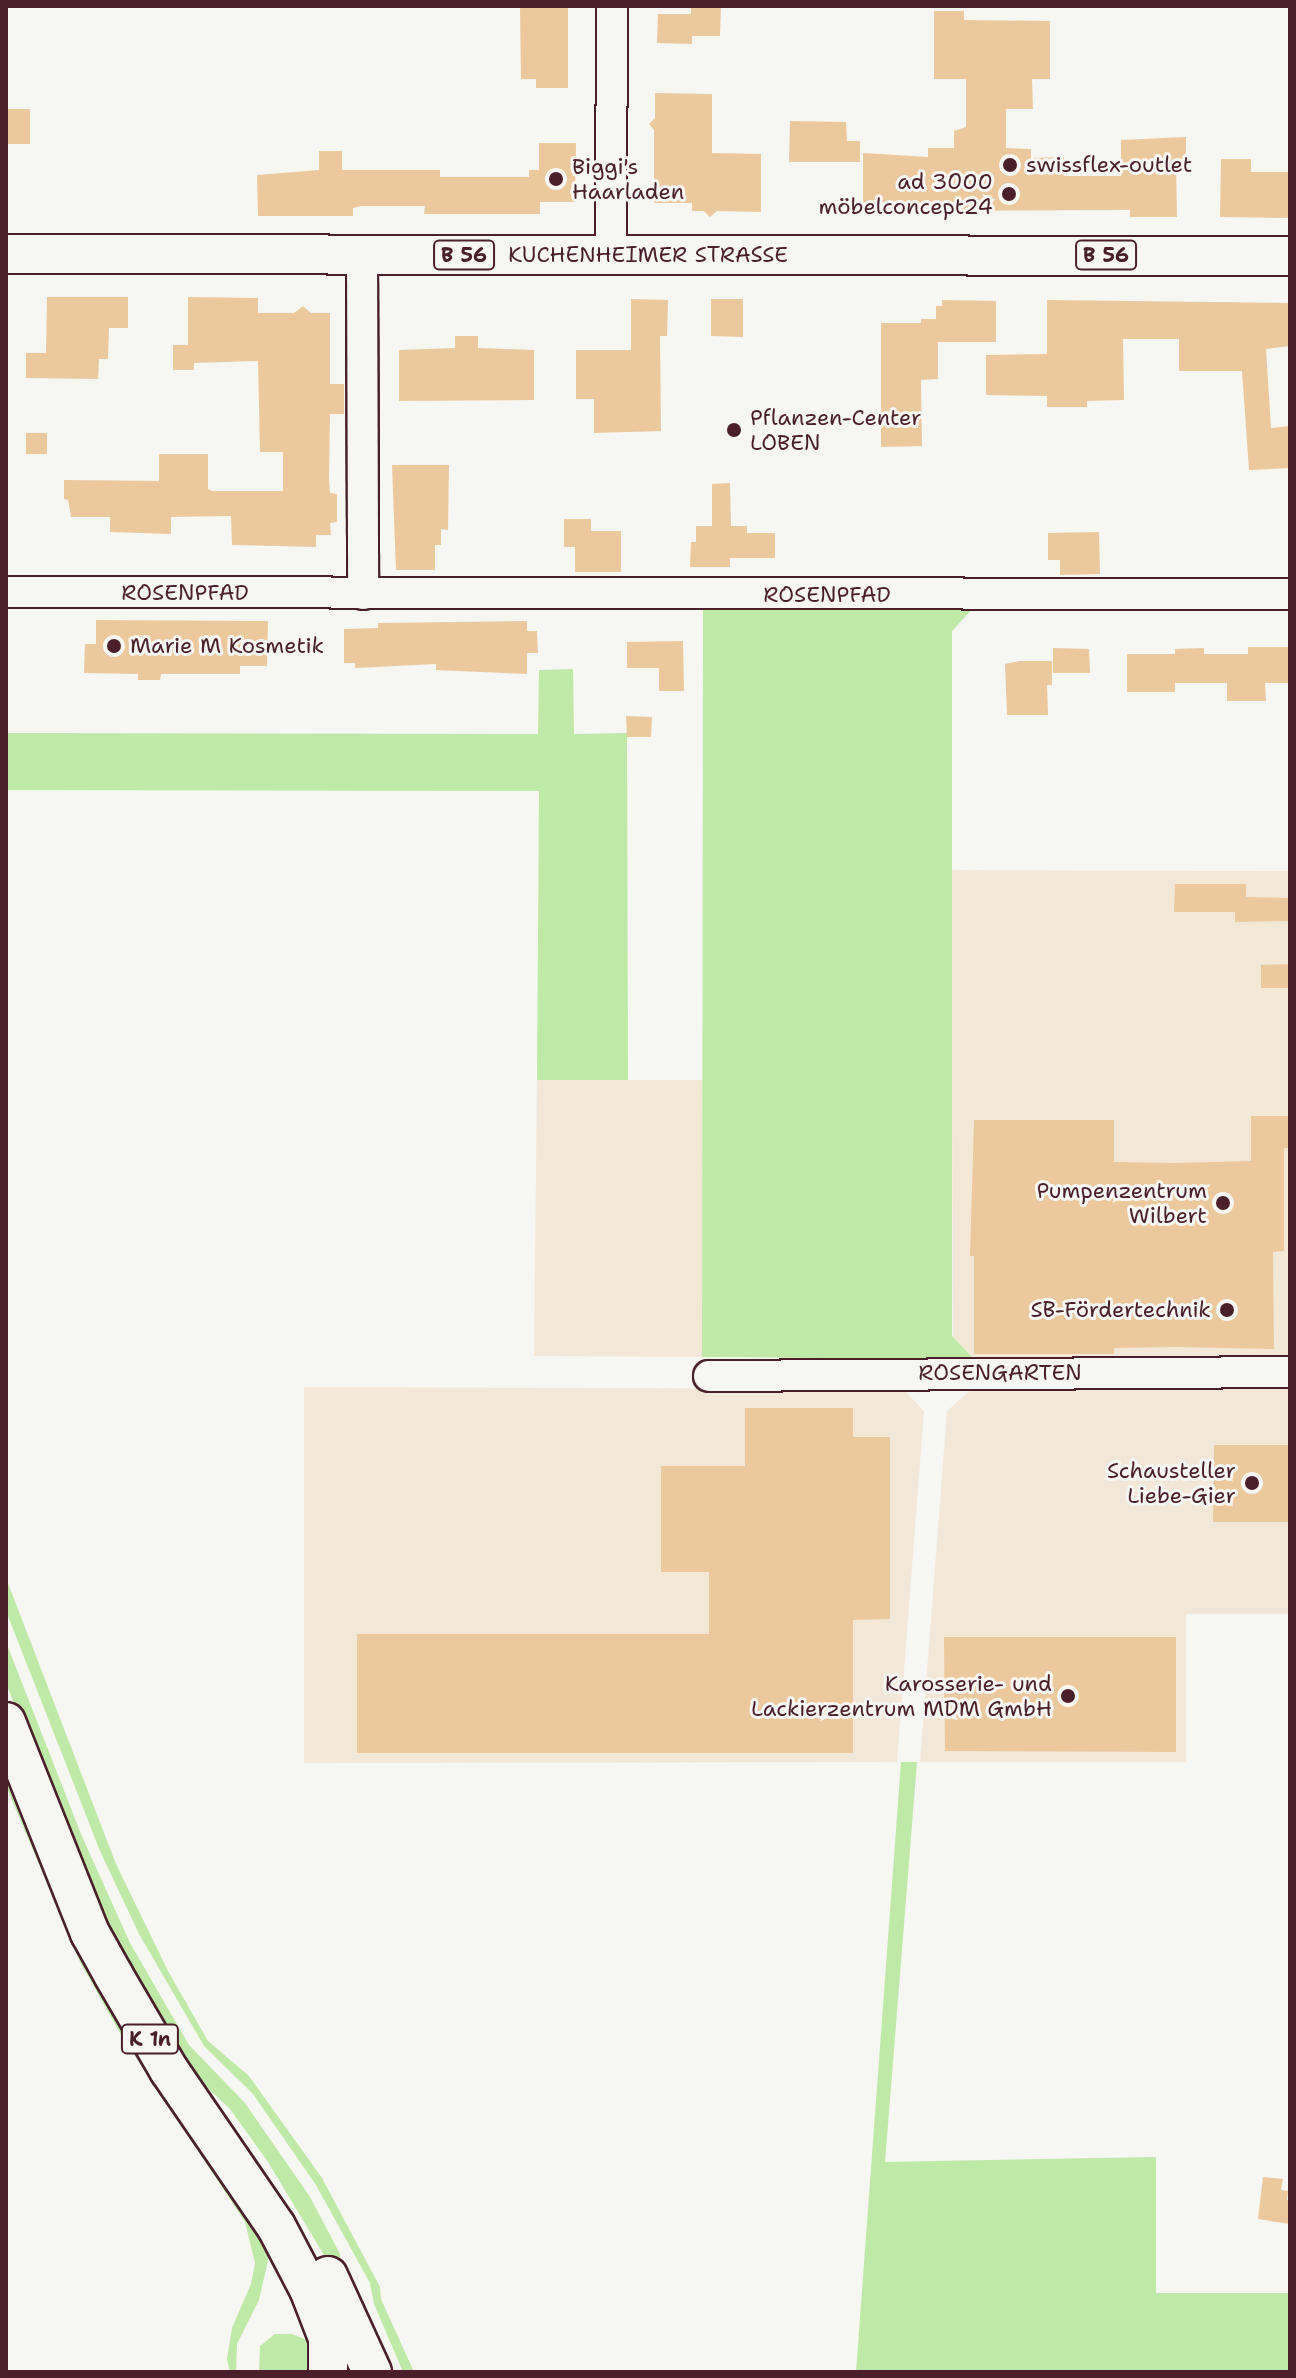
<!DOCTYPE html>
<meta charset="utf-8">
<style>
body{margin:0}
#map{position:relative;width:1296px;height:2378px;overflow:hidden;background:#f6f6f2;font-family:"Shantell Sans",sans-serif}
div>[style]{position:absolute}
.built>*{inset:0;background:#f3e8d8}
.green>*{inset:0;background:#bee9a6}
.building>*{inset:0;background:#ecc89d}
.roads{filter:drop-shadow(2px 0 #4a1f2b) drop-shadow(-2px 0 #4a1f2b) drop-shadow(0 2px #4a1f2b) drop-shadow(0 -2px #4a1f2b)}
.minor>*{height:30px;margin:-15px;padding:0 15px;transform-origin:15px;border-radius:15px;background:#f6f6f2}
.major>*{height:38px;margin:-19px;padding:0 19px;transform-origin:19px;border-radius:19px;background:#f6f6f2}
.dots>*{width:22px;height:22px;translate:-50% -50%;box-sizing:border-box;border:4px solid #f6f6f2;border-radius:50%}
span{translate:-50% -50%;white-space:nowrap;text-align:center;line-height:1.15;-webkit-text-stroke:6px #f6f6f2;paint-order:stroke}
.shield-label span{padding:2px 6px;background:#f6f6f2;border:2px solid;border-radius:6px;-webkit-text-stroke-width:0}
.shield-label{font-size:20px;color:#4a1f2b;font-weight:700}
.poi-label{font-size:22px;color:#4a1f2b}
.left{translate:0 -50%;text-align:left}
.right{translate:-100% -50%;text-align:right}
.street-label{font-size:22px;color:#4a1f2b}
.frame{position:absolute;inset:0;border:8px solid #4a1f2b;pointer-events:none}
</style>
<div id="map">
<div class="built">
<div style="clip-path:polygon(951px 870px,1290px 871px,1290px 1359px,974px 1359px,953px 1337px)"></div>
<div style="clip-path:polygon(537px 1080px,703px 1080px,702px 1357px,534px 1356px)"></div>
<div style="clip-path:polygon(304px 1387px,903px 1389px,924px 1411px,897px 1762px,304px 1763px)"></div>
<div style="clip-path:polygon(973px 1388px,1290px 1389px,1290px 1614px,1186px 1614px,1186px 1762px,920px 1762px,947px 1411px)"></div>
</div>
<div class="green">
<div style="clip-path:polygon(703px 599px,976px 605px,952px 631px,952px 1336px,974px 1359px,702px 1357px)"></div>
<div style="clip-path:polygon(573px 669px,574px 734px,627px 733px,628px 1080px,537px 1080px,539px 791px,6px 790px,6px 733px,538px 734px,539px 670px)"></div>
<div style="clip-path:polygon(6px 1578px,116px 1864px,168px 1971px,208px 2041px,249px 2076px,322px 2178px,380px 2287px,381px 2299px,414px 2372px,403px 2372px,374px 2304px,370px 2283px,316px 2185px,253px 2094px,204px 2046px,139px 1934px,100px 1851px,6px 1611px)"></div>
<div style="clip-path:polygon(6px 1642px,81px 1834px,130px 1943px,189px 2045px,245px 2103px,310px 2197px,340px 2254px,340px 2264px,333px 2270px,268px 2162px,230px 2109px,191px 2072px,136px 1985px,82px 1876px,6px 1683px)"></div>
<div style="clip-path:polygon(901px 1762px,917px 1762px,885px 2162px,1156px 2157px,1156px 2293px,1290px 2293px,1290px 2372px,856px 2372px)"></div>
<div style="clip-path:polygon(6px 1763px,271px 2247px,259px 2300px,237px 2344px,236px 2372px,230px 2372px,227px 2359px,232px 2328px,251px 2284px,255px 2263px,245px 2222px,120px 2033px,80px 1962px,6px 1786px)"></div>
<div style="clip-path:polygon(275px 2334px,292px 2334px,309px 2341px,321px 2372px,259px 2372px,260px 2346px)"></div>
</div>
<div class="building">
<div style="clip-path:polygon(520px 6px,568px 6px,568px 88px,536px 88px,536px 79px,521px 79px)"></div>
<div style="clip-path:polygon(691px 6px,721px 6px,720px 36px,692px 36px,692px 44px,657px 43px,658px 14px,691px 14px)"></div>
<div style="clip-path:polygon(934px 11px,964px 11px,964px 20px,1050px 21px,1050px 79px,1032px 79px,1033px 109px,1006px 109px,1006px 148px,1031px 149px,1031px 158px,1064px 157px,1064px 176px,1121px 176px,1121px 140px,1186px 137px,1186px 160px,1176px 160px,1177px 217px,1130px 217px,1130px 210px,863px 211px,863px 153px,928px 157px,928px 148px,954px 148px,954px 131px,966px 127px,966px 79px,934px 79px)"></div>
<div style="clip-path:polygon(655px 93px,712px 94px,712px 153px,761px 154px,761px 212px,717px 211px,710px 217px,704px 211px,692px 211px,692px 203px,654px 203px,654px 130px,649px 124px,655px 118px)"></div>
<div style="clip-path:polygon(6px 109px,30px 109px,30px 144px,6px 144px)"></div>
<div style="clip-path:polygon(790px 121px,846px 122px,847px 141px,860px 141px,860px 162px,789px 162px)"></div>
<div style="clip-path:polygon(539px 143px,576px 143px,575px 202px,540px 202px,540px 214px,424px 214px,425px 206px,361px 206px,353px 208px,353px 216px,258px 216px,257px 175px,319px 170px,319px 151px,342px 151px,342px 170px,440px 170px,440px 177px,529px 177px,529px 170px,539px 170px)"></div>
<div style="clip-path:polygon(1221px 159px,1251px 159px,1251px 172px,1290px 172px,1290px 218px,1220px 217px)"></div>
<div style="clip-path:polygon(47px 297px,128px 297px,128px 328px,109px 328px,108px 359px,99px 359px,98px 379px,26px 378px,26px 353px,46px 353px)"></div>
<div style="clip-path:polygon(188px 297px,258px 298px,258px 313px,294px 313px,303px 306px,311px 313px,330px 313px,330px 384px,344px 384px,344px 414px,330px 414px,329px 479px,330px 493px,337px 494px,337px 522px,330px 523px,331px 535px,316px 535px,316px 547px,232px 545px,231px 516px,171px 517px,171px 534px,110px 532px,110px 517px,71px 517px,68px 500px,64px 499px,64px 480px,159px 481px,159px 454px,208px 454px,208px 489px,212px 491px,283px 491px,283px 452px,260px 452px,258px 361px,194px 363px,194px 370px,173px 370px,173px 345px,188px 345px)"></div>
<div style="clip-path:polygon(631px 299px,668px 300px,667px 336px,660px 336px,661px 431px,594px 433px,594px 399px,576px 399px,576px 350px,631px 350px)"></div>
<div style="clip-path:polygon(711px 299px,743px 299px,743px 337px,711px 336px)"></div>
<div style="clip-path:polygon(942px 300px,996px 301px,996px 342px,938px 342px,938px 379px,921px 380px,922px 446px,881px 447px,881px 323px,921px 323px,921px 319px,936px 319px,936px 306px,942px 306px)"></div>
<div style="clip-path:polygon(1047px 300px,1290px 303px,1290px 346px,1266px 349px,1271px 428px,1290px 426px,1290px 468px,1249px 470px,1242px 371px,1179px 371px,1179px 339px,1123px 339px,1124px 400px,1087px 401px,1087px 407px,1047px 407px,1047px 396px,986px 395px,986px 355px,1047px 354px)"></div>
<div style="clip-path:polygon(455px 336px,478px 336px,478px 348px,534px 350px,534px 400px,399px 401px,399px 350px,455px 348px)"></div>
<div style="clip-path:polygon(26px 433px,47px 433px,47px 454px,26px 454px)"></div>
<div style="clip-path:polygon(392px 465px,449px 465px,448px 530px,441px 529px,441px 545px,435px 545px,435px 570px,396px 570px)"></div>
<div style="clip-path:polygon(730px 483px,731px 526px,747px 526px,747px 533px,775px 533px,775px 558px,730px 558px,730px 567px,690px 567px,691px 542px,696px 542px,696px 526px,712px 526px,712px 484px)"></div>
<div style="clip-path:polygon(564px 519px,591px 519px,591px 531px,621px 531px,621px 572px,575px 572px,575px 547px,564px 547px)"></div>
<div style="clip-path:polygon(1099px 532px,1100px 574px,1060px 575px,1060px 560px,1048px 560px,1048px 533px)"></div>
<div style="clip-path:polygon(96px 620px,268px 621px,267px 666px,240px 666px,240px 674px,161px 674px,160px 680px,138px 680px,138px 674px,84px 673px,85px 644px,96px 644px)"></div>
<div style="clip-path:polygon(527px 621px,527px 631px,537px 631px,538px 653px,527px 653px,527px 674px,436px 670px,436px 664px,355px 668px,355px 663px,344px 663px,344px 629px,378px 628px,378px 623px)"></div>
<div style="clip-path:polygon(683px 641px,684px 691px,659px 691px,659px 668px,627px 668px,627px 642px)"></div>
<div style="clip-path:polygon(1248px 647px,1290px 647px,1290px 683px,1265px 683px,1266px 701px,1227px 701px,1227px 683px,1175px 683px,1175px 692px,1127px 692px,1127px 654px,1175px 654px,1175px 649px,1204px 648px,1204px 654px,1248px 654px)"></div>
<div style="clip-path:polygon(1053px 648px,1089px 649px,1090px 673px,1053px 673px)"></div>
<div style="clip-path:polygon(1019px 661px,1052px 661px,1052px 685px,1047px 685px,1048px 715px,1007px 715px,1005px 664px)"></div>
<div style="clip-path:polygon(626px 716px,652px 717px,651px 737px,627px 737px)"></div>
<div style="clip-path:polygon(1175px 884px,1246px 884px,1246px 897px,1290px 898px,1290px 921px,1235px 922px,1235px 912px,1174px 912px)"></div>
<div style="clip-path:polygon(1290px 964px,1290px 988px,1261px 988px,1261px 965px)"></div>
<div style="clip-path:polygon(1251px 1116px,1290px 1116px,1290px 1148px,1284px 1148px,1284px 1251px,1273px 1252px,1274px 1349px,1175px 1347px,1114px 1348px,1114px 1354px,974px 1354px,974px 1256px,970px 1256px,974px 1120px,1114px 1120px,1114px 1162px,1175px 1163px,1251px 1161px)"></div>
<div style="clip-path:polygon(745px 1408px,853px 1408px,853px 1437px,890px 1437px,890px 1619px,853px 1620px,853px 1753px,357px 1753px,357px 1634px,709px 1634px,709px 1572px,661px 1572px,661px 1466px,745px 1466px)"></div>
<div style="clip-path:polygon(1214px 1445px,1290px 1445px,1290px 1522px,1213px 1522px)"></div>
<div style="clip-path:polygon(944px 1637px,1176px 1637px,1176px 1752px,945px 1751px)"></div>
<div style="clip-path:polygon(1263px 2177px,1283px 2179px,1281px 2190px,1288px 2191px,1287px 2200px,1290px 2201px,1290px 2224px,1258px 2219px)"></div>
</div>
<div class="roads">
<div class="minor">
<div style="left:362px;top:255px;width:339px;rotate:89.8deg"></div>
<div style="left:611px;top:256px;width:250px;rotate:-89.8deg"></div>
<div style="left:6px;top:592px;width:1284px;rotate:0.09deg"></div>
<div style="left:709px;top:1376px;width:581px;rotate:-0.39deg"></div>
</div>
<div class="major">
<div style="left:6px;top:254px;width:1284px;rotate:0.09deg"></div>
<div style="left:6px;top:1722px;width:227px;rotate:68.3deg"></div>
<div style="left:90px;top:1933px;width:49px;rotate:60.8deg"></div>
<div style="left:114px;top:1976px;width:109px;rotate:59.7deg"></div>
<div style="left:169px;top:2070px;width:189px;rotate:55.6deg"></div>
<div style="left:276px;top:2226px;width:71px;rotate:62.4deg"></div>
<div style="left:309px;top:2289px;width:53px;rotate:68.8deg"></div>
<div style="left:328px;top:2338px;width:34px;rotate:90deg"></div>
<div style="left:328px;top:2276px;width:106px;rotate:65.4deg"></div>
</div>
</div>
<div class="dots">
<div style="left:1010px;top:165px;background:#4a1f2b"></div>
<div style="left:556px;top:179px;background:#4a1f2b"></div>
<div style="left:1009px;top:194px;background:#4a1f2b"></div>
<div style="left:734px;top:430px;background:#4a1f2b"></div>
<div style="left:114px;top:646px;background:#4a1f2b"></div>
<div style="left:1223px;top:1203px;background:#4a1f2b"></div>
<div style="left:1227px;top:1310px;background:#4a1f2b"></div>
<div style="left:1252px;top:1483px;background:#4a1f2b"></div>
<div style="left:1068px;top:1696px;background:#4a1f2b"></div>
</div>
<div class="shield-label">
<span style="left:464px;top:255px">B 56</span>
<span style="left:1106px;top:255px">B 56</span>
<span style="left:150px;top:2039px">K 1n</span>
</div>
<div class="poi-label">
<span class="left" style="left:1026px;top:165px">swissflex-outlet</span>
<span class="left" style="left:572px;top:179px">Biggi's<br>Haarladen</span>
<span class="right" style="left:993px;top:194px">ad 3000<br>möbelconcept24</span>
<span class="left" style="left:750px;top:430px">Pflanzen-Center<br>LOBEN</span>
<span class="left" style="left:130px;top:646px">Marie M Kosmetik</span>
<span class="right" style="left:1207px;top:1203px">Pumpenzentrum<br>Wilbert</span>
<span class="right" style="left:1211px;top:1310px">SB-Fördertechnik</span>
<span class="right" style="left:1236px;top:1483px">Schausteller<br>Liebe-Gier</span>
<span class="right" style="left:1052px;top:1696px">Karosserie- und<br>Lackierzentrum MDM GmbH</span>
</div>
<div class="street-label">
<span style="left:648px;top:255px">KUCHENHEIMER STRASSE</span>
<span style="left:185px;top:593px">ROSENPFAD</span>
<span style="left:827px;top:595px">ROSENPFAD</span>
<span style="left:1000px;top:1373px">ROSENGARTEN</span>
</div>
<div class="frame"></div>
</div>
